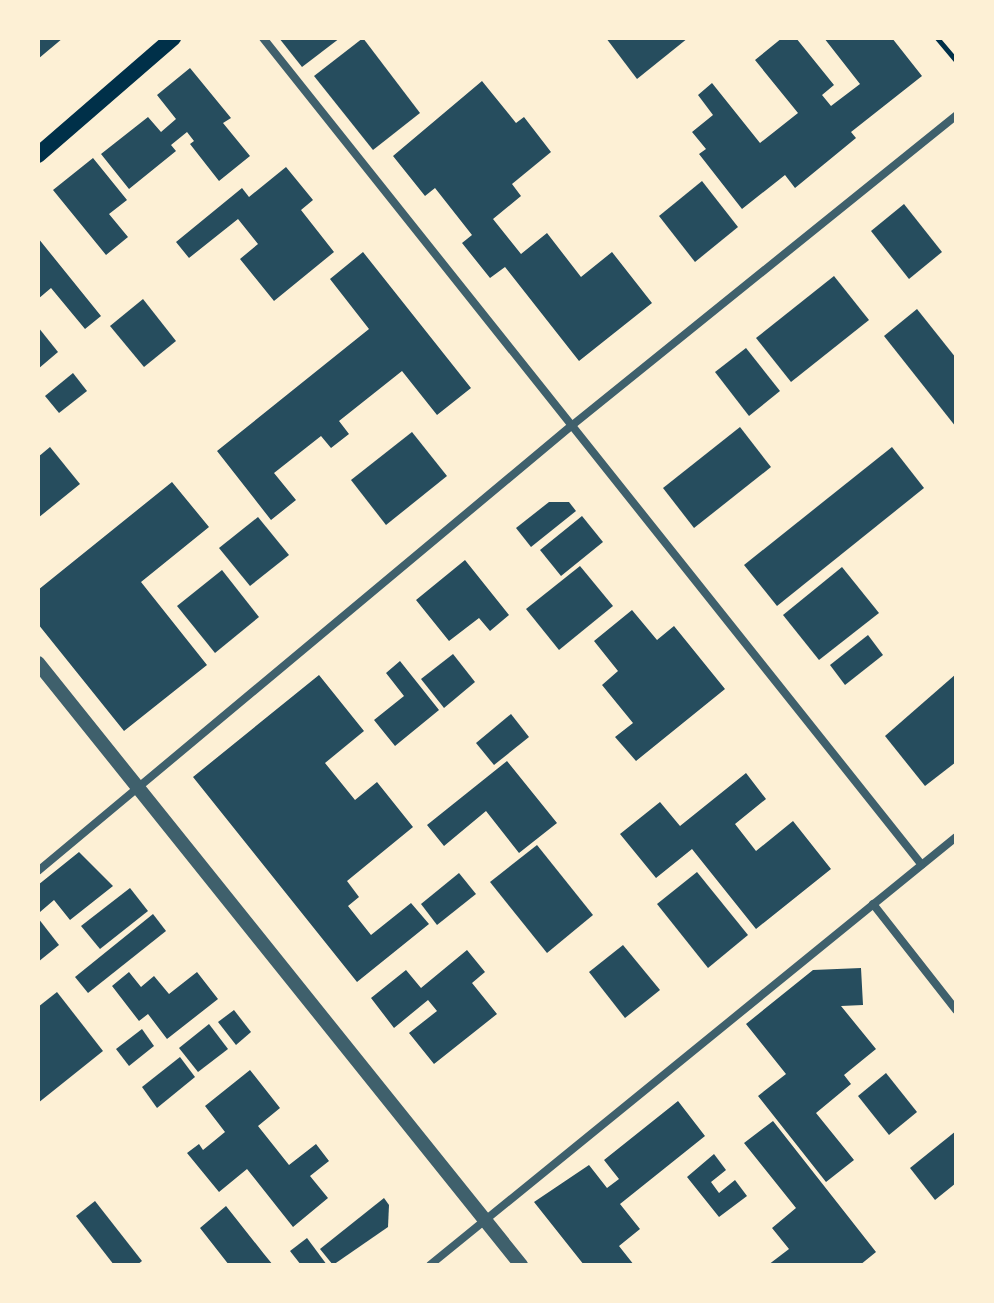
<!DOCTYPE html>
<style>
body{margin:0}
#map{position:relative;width:994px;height:1303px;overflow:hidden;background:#fdf0d5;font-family:"PT Sans",sans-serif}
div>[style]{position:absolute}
.building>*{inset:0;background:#264d5e}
.path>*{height:5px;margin:-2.5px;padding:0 2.5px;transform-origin:2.5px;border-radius:2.5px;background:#003049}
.minor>*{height:8px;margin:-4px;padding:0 4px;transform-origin:4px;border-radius:4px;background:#3f606c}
.tertiary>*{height:14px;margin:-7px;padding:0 7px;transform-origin:7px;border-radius:7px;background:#3f606c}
.secondary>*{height:16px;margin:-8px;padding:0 8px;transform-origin:8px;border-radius:8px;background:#003049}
span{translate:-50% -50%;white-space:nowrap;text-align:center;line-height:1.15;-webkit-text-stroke:8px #fdf0d5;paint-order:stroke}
.frame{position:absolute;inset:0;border:40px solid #fdf0d5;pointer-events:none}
</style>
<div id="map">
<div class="building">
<div style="clip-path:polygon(38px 38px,63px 38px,38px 59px)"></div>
<div style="clip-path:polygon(279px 38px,340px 38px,302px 67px)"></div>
<div style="clip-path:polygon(363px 38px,420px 113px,373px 150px,314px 76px)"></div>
<div style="clip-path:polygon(606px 38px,688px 38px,637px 79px)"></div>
<div style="clip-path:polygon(782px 38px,796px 38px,834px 85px,822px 95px,831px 106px,860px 84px,824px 38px,892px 38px,922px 76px,851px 132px,856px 138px,795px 188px,785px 175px,742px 209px,699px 154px,706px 149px,692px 132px,713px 115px,698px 95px,712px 83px,760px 143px,798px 113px,755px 60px)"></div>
<div style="clip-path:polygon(190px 68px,231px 118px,223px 123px,250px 156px,219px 181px,190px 144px,194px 141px,187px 132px,171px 145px,176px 151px,129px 189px,101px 154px,148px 117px,161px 132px,176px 119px,157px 95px)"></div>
<div style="clip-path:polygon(482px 81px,516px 123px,524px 117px,551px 152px,512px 184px,521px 196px,493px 219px,521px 254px,547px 233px,581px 277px,612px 252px,652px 303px,579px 361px,505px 267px,490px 278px,462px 243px,472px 235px,435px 188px,425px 196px,393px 156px)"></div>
<div style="clip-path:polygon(93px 158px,127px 200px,109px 214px,128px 237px,106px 255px,53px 190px)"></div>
<div style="clip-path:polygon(286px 167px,313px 200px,301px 210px,334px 252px,274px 301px,240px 259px,258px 244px,238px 219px,189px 258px,176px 242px,242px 188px,249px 197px)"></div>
<div style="clip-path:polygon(702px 181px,738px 227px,695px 262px,659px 216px)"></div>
<div style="clip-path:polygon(904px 204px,942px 252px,909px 279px,871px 231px)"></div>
<div style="clip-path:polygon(38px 238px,101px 316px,85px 329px,51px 288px,38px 299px)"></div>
<div style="clip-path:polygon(363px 252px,471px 388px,437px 415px,402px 371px,339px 421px,349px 434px,331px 448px,321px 436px,274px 473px,296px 500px,271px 520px,217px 451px,369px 329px,330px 279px)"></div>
<div style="clip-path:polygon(834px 276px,869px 320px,791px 382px,756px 338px)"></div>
<div style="clip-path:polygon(143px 299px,176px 341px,144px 367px,110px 326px)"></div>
<div style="clip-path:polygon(917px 309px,956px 358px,956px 427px,884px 336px)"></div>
<div style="clip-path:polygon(38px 327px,58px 352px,38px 369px)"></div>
<div style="clip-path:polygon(746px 348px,780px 391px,749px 416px,715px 372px)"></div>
<div style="clip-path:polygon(73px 373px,87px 391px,59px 413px,45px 396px)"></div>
<div style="clip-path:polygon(740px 427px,771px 467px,694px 528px,663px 488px)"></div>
<div style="clip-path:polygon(412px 432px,447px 476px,386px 525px,351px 480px)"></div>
<div style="clip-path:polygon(50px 447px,80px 484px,38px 518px,38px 457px)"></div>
<div style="clip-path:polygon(892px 447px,924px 488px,777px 606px,744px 565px)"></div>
<div style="clip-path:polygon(172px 482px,209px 527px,141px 582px,207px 665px,124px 731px,38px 624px,38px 590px)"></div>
<div style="clip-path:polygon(549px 502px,569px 502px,576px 511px,531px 547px,516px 528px)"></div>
<div style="clip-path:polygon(582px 516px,603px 542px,561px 576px,540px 550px)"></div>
<div style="clip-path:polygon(258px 517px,289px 555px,250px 586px,219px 548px)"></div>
<div style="clip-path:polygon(465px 560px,509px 615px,490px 631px,479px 618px,449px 641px,416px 600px)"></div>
<div style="clip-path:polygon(580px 566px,613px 606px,559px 650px,526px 609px)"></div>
<div style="clip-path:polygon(842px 567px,879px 613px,819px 660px,783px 615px)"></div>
<div style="clip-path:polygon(222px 570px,259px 617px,215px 653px,177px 606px)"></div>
<div style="clip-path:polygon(632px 610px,657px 640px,674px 626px,725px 689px,636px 761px,615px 737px,633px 723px,602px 685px,618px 671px,594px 641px)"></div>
<div style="clip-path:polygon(868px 635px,883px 655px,845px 685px,830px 665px)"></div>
<div style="clip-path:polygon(453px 654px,475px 682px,444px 708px,421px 679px)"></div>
<div style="clip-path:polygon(400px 661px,439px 710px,395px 746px,374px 720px,404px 696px,386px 673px)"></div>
<div style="clip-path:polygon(956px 674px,956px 762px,925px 786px,885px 736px)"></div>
<div style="clip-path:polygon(319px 675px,364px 731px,325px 763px,355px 800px,377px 782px,413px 827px,347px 881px,359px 897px,348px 906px,371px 935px,411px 903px,429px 924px,357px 982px,193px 777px)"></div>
<div style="clip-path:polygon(511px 714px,529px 737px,494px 765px,476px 743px)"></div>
<div style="clip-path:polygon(507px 761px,557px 823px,519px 853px,486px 811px,444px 846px,427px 825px)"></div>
<div style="clip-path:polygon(746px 773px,766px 799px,735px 824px,756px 851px,793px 821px,831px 869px,756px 929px,692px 849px,656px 878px,620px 834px,660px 802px,680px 826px)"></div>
<div style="clip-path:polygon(537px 845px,593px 915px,547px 953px,490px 882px)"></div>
<div style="clip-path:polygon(79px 852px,113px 886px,70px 920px,54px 900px,40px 912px,38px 885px)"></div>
<div style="clip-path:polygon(697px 872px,748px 935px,708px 968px,657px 904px)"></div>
<div style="clip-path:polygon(459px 873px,476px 894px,437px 925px,421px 904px)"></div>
<div style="clip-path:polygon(130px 888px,148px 911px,100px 949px,81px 926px)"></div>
<div style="clip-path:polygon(153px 914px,166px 931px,88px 993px,75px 977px)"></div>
<div style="clip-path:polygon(38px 918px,59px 945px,38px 962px)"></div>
<div style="clip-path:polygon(623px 945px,660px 990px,625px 1018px,589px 972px)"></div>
<div style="clip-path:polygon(467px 950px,485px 972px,472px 983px,497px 1014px,434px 1064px,409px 1033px,437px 1011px,428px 1000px,394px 1028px,371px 998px,406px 970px,421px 988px)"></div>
<div style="clip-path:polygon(861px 968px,863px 1005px,841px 1006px,876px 1049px,844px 1075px,851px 1084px,816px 1113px,854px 1160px,826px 1182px,758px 1096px,786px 1074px,746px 1024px,813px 970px)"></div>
<div style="clip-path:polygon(129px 972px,141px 987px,154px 976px,169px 994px,197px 972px,218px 999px,167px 1039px,148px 1014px,139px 1021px,112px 986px)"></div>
<div style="clip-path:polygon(57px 992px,103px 1051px,38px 1103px,38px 1007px)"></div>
<div style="clip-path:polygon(234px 1010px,251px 1032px,236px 1045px,218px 1022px)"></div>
<div style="clip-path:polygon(209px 1024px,228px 1049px,198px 1072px,179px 1048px)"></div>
<div style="clip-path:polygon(142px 1029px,154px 1046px,129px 1066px,116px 1049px)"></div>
<div style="clip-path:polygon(180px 1057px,195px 1077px,157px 1108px,142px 1087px)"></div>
<div style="clip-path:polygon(250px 1070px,280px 1108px,258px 1126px,289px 1165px,316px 1144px,329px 1161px,310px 1176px,328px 1198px,293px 1227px,247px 1169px,219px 1192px,187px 1153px,199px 1144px,203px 1150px,225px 1132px,205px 1106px)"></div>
<div style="clip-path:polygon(886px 1073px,917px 1112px,889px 1135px,858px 1096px)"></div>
<div style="clip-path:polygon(678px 1101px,705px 1136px,620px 1204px,640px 1229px,619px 1246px,634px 1265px,584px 1265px,534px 1202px,589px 1165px,607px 1188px,619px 1179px,604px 1160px)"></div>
<div style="clip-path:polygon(773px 1121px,876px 1252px,860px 1265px,768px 1265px,789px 1249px,772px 1228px,796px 1208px,744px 1143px)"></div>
<div style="clip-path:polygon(956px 1131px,956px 1183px,935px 1200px,910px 1168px)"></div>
<div style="clip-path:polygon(714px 1154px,726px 1170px,711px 1182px,719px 1193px,735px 1180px,747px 1196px,719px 1217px,687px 1177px)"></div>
<div style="clip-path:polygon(384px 1198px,389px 1205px,388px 1227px,333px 1265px,320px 1249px)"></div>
<div style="clip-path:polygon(95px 1201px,142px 1261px,137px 1265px,114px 1265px,76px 1216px)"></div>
<div style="clip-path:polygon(226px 1206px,264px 1254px,273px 1265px,229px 1265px,200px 1228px)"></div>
<div style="clip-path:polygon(307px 1238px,327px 1265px,301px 1265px,290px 1251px)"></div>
</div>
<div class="path">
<div style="left:937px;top:38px;width:30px;rotate:50deg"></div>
</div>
<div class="minor">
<div style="left:263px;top:38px;width:1057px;rotate:51.45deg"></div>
<div style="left:38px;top:871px;width:693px;rotate:-39.85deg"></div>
<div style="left:570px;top:427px;width:496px;rotate:-38.9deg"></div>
<div style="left:873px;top:904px;width:135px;rotate:51.9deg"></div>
<div style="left:430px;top:1265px;width:678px;rotate:-39.13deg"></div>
</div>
<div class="tertiary">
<div style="left:38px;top:663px;width:772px;rotate:51.26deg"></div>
</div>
<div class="secondary">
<div style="left:38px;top:155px;width:179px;rotate:-40.9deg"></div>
</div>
<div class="frame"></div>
</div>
